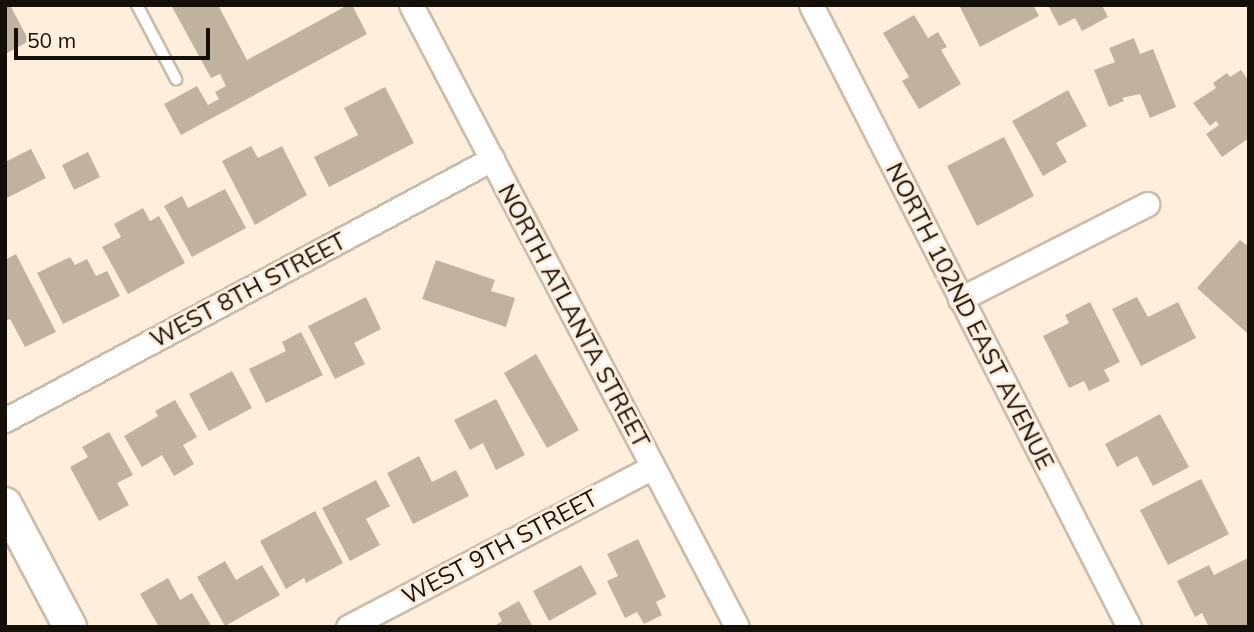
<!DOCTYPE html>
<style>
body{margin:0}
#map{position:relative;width:1254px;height:632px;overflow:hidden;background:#ffeedb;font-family:Mulish,sans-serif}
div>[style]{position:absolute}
.building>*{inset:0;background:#c1b19f}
.roads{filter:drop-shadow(2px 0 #cbbba9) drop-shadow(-2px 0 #cbbba9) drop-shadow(0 2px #cbbba9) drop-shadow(0 -2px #cbbba9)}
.lane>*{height:10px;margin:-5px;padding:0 5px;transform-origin:5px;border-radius:5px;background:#fff}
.street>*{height:23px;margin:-11.5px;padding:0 11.5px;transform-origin:11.5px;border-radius:11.5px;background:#fff}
.secondary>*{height:32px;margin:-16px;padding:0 16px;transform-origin:16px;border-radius:16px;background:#fff}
span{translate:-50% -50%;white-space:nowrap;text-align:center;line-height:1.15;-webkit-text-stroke:6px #ffeedb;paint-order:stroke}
.street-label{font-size:24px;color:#140f08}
.frame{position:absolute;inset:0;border:7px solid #140f08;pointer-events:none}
.scale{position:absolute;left:14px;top:28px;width:196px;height:32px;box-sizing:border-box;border:4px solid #140f08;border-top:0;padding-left:9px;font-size:21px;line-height:24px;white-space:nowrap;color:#140f08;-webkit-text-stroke:5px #ffeedb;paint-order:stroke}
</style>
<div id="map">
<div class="building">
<div style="clip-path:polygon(5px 5px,10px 5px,29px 41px,5px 54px)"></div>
<div style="clip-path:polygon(171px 5px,218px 5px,247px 60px,348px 5px,352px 5px,367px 34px,181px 135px,164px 104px,197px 86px,208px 105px,219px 99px,215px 92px,226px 86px,220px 74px,211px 78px)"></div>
<div style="clip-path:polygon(959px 5px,1033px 5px,1039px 16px,980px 47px)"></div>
<div style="clip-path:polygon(1048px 5px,1102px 5px,1108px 17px,1082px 31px,1075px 18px,1059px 26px)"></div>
<div style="clip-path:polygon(914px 15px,928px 38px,938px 32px,947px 47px,941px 50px,961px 84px,919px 109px,902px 81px,909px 77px,883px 33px)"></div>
<div style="clip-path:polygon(1134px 38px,1140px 54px,1153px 49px,1176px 107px,1150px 118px,1140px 94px,1122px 98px,1124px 101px,1109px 107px,1094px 70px,1115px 62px,1109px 48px)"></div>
<div style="clip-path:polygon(1241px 70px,1249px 81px,1249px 138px,1222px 157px,1206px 134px,1219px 125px,1216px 121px,1210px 126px,1193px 103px,1216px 88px,1213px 83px,1227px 73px,1230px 77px)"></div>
<div style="clip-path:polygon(385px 87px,414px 143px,329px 187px,314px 157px,358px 135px,344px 108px)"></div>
<div style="clip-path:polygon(1068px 90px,1087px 126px,1056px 143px,1067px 162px,1043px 176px,1012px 121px)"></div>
<div style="clip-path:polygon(1004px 137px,1034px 196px,977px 226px,947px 166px)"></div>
<div style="clip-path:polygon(251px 146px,258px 158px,282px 146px,307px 195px,255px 225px,222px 161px)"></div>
<div style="clip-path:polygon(31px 149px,46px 178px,5px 199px,5px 162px)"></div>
<div style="clip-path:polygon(88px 152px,100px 177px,74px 190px,62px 165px)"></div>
<div style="clip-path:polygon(225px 189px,246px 228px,192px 257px,164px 206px,182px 196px,188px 208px)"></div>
<div style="clip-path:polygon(143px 208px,150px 221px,159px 216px,185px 263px,128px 294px,102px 247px,121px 237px,114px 224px)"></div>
<div style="clip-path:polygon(1240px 240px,1249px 247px,1247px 333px,1197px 288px)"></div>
<div style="clip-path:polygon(16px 254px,56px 332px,25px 347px,10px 319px,5px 321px,5px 260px)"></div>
<div style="clip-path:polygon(70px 257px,75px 265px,87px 259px,96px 276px,107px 271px,120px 296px,63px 324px,37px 273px)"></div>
<div style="clip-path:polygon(436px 260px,495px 280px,491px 291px,515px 298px,506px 327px,422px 299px)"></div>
<div style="clip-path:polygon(366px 297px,381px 329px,354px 343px,365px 364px,335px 379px,308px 326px)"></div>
<div style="clip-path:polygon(1137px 297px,1148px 317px,1178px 302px,1196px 338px,1141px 366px,1112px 309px)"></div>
<div style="clip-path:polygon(1090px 302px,1120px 362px,1104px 370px,1110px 381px,1089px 391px,1084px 381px,1069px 388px,1043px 336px,1069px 323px,1065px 315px)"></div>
<div style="clip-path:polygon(301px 332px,323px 375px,266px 403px,249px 369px,286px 351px,282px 342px)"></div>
<div style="clip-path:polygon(536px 354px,579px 430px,547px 448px,504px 373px)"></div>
<div style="clip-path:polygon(232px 371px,252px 408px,209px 431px,189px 394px)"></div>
<div style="clip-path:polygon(496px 399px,525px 455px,496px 470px,483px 443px,470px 450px,454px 420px)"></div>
<div style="clip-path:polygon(175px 400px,197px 437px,183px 445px,194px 464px,174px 476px,162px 455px,142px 467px,124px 436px,158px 416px,155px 411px)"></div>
<div style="clip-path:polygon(1160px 414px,1189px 467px,1153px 486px,1137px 456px,1117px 467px,1105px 444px)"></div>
<div style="clip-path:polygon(109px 432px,133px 475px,117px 483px,129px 505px,99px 521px,70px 467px,88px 457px,82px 447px)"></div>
<div style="clip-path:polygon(419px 456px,432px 482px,456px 470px,469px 496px,413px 524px,387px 473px)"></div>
<div style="clip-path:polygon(1201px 479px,1229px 534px,1168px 565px,1140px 510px)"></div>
<div style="clip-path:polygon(376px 480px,390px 506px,366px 519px,380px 545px,350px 561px,322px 508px)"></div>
<div style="clip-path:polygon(315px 511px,343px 563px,306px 583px,304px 578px,286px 589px,260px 541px)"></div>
<div style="clip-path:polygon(638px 539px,666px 597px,656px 602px,662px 615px,644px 624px,637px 612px,625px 618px,607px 581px,618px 576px,607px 554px)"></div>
<div style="clip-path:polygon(1248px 558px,1249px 627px,1209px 627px,1202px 613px,1195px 617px,1177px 581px,1209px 565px,1214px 575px)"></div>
<div style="clip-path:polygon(225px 561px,236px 580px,262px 565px,280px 595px,225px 626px,197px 577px)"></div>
<div style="clip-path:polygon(581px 565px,597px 594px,549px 621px,533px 591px)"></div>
<div style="clip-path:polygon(168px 578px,180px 600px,192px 593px,212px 627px,159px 627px,140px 594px)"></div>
<div style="clip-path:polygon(519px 601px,533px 627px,493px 627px,502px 621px,498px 613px)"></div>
</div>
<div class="roads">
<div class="lane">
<div style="left:137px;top:5px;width:84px;rotate:62.2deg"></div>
</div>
<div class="street">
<div style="left:411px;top:5px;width:702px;rotate:62.34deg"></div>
<div style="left:811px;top:5px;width:699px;rotate:62.92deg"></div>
<div style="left:960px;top:299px;width:210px;rotate:-26.9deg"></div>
<div style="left:5px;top:420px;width:553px;rotate:-28.19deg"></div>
<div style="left:348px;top:627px;width:344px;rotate:-27.7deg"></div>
</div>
<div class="secondary">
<div style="left:5px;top:504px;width:139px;rotate:62.1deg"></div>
</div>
</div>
<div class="street-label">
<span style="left:248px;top:290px;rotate:-28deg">WEST 8TH STREET</span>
<span style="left:574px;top:316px;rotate:62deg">NORTH ATLANTA STREET</span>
<span style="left:970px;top:316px;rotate:63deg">NORTH 102ND EAST AVENUE</span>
<span style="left:500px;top:547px;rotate:-28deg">WEST 9TH STREET</span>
</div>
<div class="frame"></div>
<div class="scale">50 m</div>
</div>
